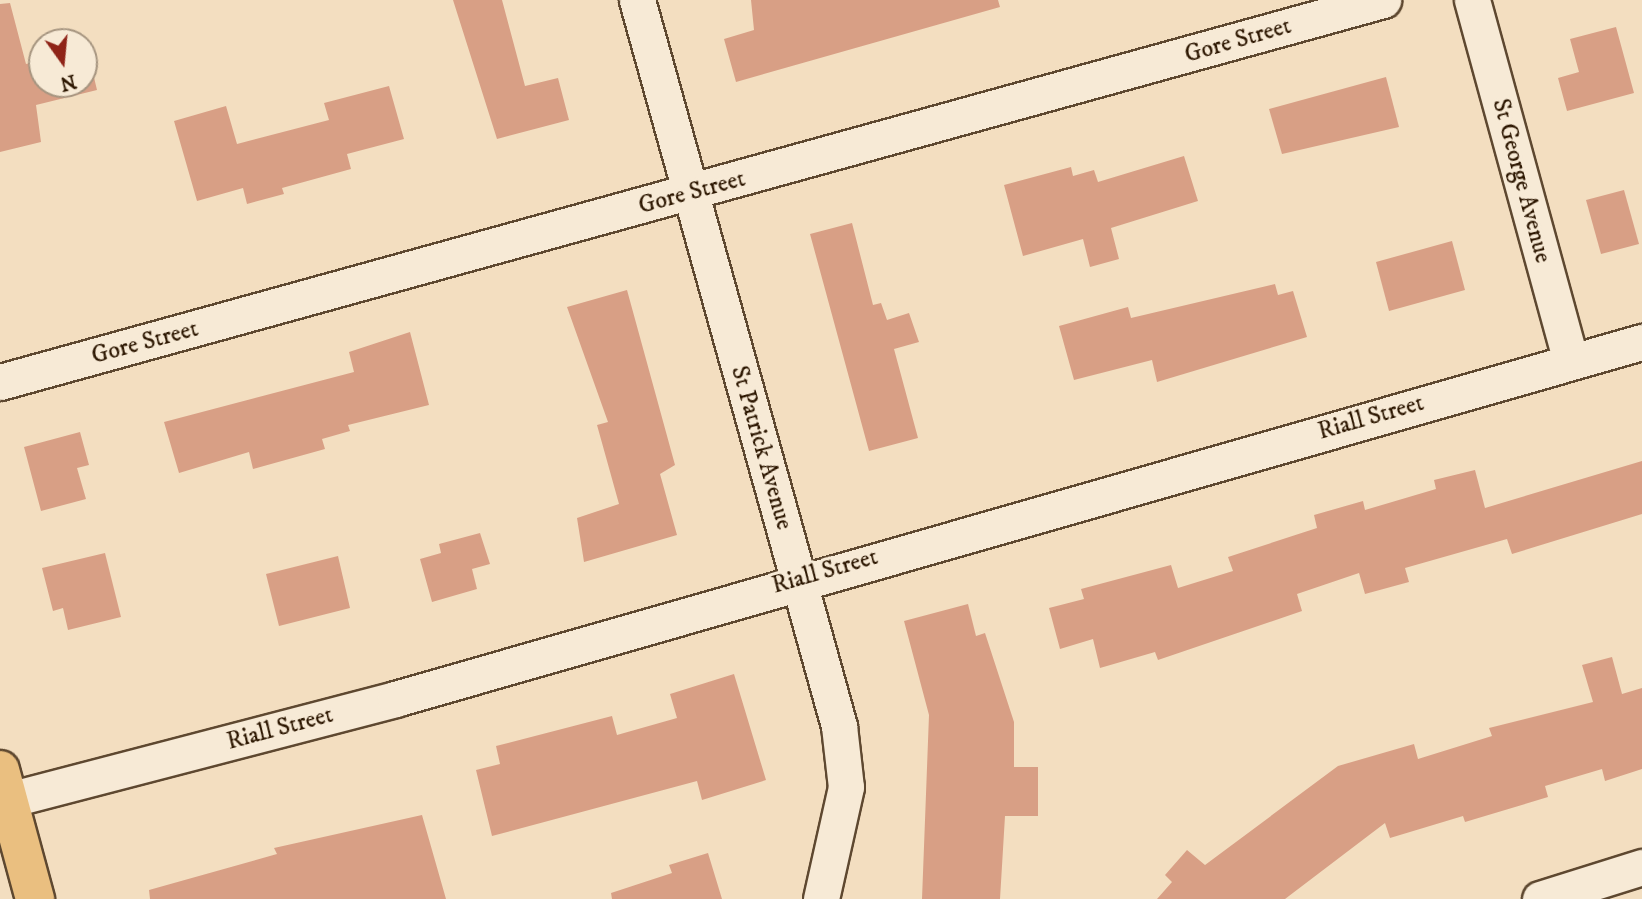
<!DOCTYPE html>
<style>
body{margin:0}
#map{position:relative;width:1642px;height:899px;overflow:hidden;background:#f3dec0;font-family:"IM FELL DW Pica",serif}
div>[style]{position:absolute}
.building>*{inset:0;background:#d89f85}
.roads{filter:drop-shadow(2px 0 #5e4830) drop-shadow(-2px 0 #5e4830) drop-shadow(0 2px #5e4830) drop-shadow(0 -2px #5e4830)}
.minor>*{height:35px;margin:-17.5px;padding:0 17.5px;transform-origin:17.5px;border-radius:17.5px;background:#f7ead6}
.major>*{height:38px;margin:-19px;padding:0 19px;transform-origin:19px;border-radius:19px;background:#eabf80}
span{translate:-50% -50%;white-space:nowrap;text-align:center;line-height:1.15;-webkit-text-stroke:6px #f7ead6;paint-order:stroke}
.street-label{font-size:24px;color:#2c1600}
.north{position:absolute;left:28px;top:28px;width:70px;height:70px;box-sizing:border-box;background:#f7ead6;border:2px solid #a69580;border-radius:50%;rotate:165deg;font-size:19px;font-weight:700;line-height:28px;text-align:center;color:#2c1600}
.north::after{content:'';display:block;margin:auto;width:24px;height:32px;background:#8f2418;clip-path:polygon(50% 0,100% 100%,50% 72%,0 100%)}
</style>
<div id="map">
<div class="building">
<div style="clip-path:polygon(453px 0,502px 0,525px 86px,558px 78px,569px 120px,497px 139px)"></div>
<div style="clip-path:polygon(751px 0,998px 0,1000px 7px,736px 82px,724px 39px,754px 30px)"></div>
<div style="clip-path:polygon(10px 3px,26px 64px,42px 60px,42px 84px,84px 84px,87px 48px,97px 90px,36px 105px,41px 142px,0 152px,0 4px)"></div>
<div style="clip-path:polygon(1616px 27px,1634px 93px,1567px 111px,1558px 78px,1579px 72px,1570px 39px)"></div>
<div style="clip-path:polygon(1386px 77px,1399px 127px,1282px 154px,1269px 109px)"></div>
<div style="clip-path:polygon(389px 86px,404px 139px,347px 154px,351px 169px,282px 188px,284px 194px,247px 204px,243px 188px,197px 201px,174px 121px,226px 106px,237px 144px,329px 120px,324px 103px)"></div>
<div style="clip-path:polygon(1184px 156px,1198px 201px,1111px 228px,1119px 259px,1090px 267px,1083px 239px,1023px 256px,1004px 185px,1071px 167px,1073px 176px,1094px 170px,1098px 182px)"></div>
<div style="clip-path:polygon(1624px 190px,1639px 244px,1601px 254px,1586px 200px)"></div>
<div style="clip-path:polygon(852px 223px,873px 305px,881px 303px,887px 320px,909px 313px,919px 342px,894px 349px,918px 438px,869px 451px,810px 234px)"></div>
<div style="clip-path:polygon(1452px 241px,1465px 290px,1389px 311px,1376px 262px)"></div>
<div style="clip-path:polygon(1275px 284px,1278px 295px,1293px 291px,1307px 337px,1157px 382px,1152px 360px,1074px 380px,1059px 326px,1128px 307px,1131px 318px)"></div>
<div style="clip-path:polygon(627px 290px,675px 465px,660px 474px,677px 535px,584px 562px,577px 518px,619px 504px,597px 425px,608px 422px,567px 307px)"></div>
<div style="clip-path:polygon(410px 332px,429px 405px,348px 425px,350px 431px,322px 439px,325px 449px,253px 469px,249px 452px,179px 473px,164px 422px,354px 372px,349px 352px)"></div>
<div style="clip-path:polygon(80px 432px,89px 465px,77px 468px,86px 499px,41px 511px,24px 447px)"></div>
<div style="clip-path:polygon(1642px 461px,1642px 514px,1512px 554px,1507px 539px,1405px 568px,1409px 582px,1365px 594px,1359px 573px,1297px 594px,1302px 611px,1158px 660px,1155px 652px,1100px 668px,1093px 639px,1060px 649px,1049px 608px,1084px 599px,1081px 589px,1171px 565px,1178px 588px,1233px 571px,1228px 557px,1317px 528px,1314px 515px,1363px 501px,1365px 510px,1436px 489px,1434px 480px,1475px 470px,1485px 508px)"></div>
<div style="clip-path:polygon(480px 533px,490px 564px,472px 569px,477px 589px,432px 602px,420px 559px,441px 553px,439px 544px)"></div>
<div style="clip-path:polygon(105px 553px,121px 617px,68px 630px,63px 608px,53px 611px,42px 568px)"></div>
<div style="clip-path:polygon(338px 556px,350px 608px,279px 626px,266px 574px)"></div>
<div style="clip-path:polygon(968px 604px,976px 636px,985px 633px,1014px 722px,1014px 767px,1038px 767px,1038px 816px,1005px 816px,1000px 899px,922px 899px,929px 715px,904px 621px)"></div>
<div style="clip-path:polygon(1612px 657px,1622px 694px,1642px 688px,1642px 769px,1605px 781px,1602px 769px,1545px 786px,1548px 797px,1465px 822px,1463px 816px,1390px 838px,1385px 823px,1285px 899px,1157px 899px,1172px 882px,1165px 875px,1187px 850px,1205px 865px,1338px 766px,1414px 744px,1418px 759px,1492px 736px,1489px 728px,1593px 702px,1582px 665px)"></div>
<div style="clip-path:polygon(734px 674px,766px 780px,702px 800px,697px 781px,492px 836px,476px 770px,500px 764px,496px 746px,612px 716px,617px 735px,677px 718px,670px 694px)"></div>
<div style="clip-path:polygon(422px 815px,446px 899px,150px 899px,149px 890px,277px 854px,274px 848px)"></div>
<div style="clip-path:polygon(708px 853px,722px 899px,612px 899px,611px 893px,672px 873px,669px 865px)"></div>
</div>
<div class="roads">
<div class="minor">
<div style="left:637px;top:0;width:754px;rotate:74.45deg"></div>
<div style="left:839px;top:726px;width:61px;rotate:83.5deg"></div>
<div style="left:846px;top:787px;width:115px;rotate:102.6deg"></div>
<div style="left:1472px;top:0;width:375px;rotate:74.7deg"></div>
<div style="left:0;top:382px;width:1435px;rotate:-15.44deg"></div>
<div style="left:8px;top:800px;width:400px;rotate:-14.6deg"></div>
<div style="left:395px;top:699px;width:1297px;rotate:-15.98deg"></div>
<div style="left:1540px;top:899px;width:107px;rotate:-17.4deg"></div>
</div>
<div class="major">
<div style="left:0;top:770px;width:134px;rotate:74.8deg"></div>
</div>
</div>
<div class="street-label">
<span style="left:1238px;top:41px;rotate:-16deg">Gore Street</span>
<span style="left:1521px;top:181px;rotate:75deg">St George Avenue</span>
<span style="left:692px;top:193px;rotate:-15deg">Gore Street</span>
<span style="left:145px;top:343px;rotate:-15deg">Gore Street</span>
<span style="left:1371px;top:418px;rotate:-16deg">Riall Street</span>
<span style="left:761px;top:448px;rotate:74deg">St Patrick Avenue</span>
<span style="left:825px;top:572px;rotate:-16deg">Riall Street</span>
<span style="left:280px;top:729px;rotate:-15deg">Riall Street</span>
</div>
<div class="north">N</div>
</div>
